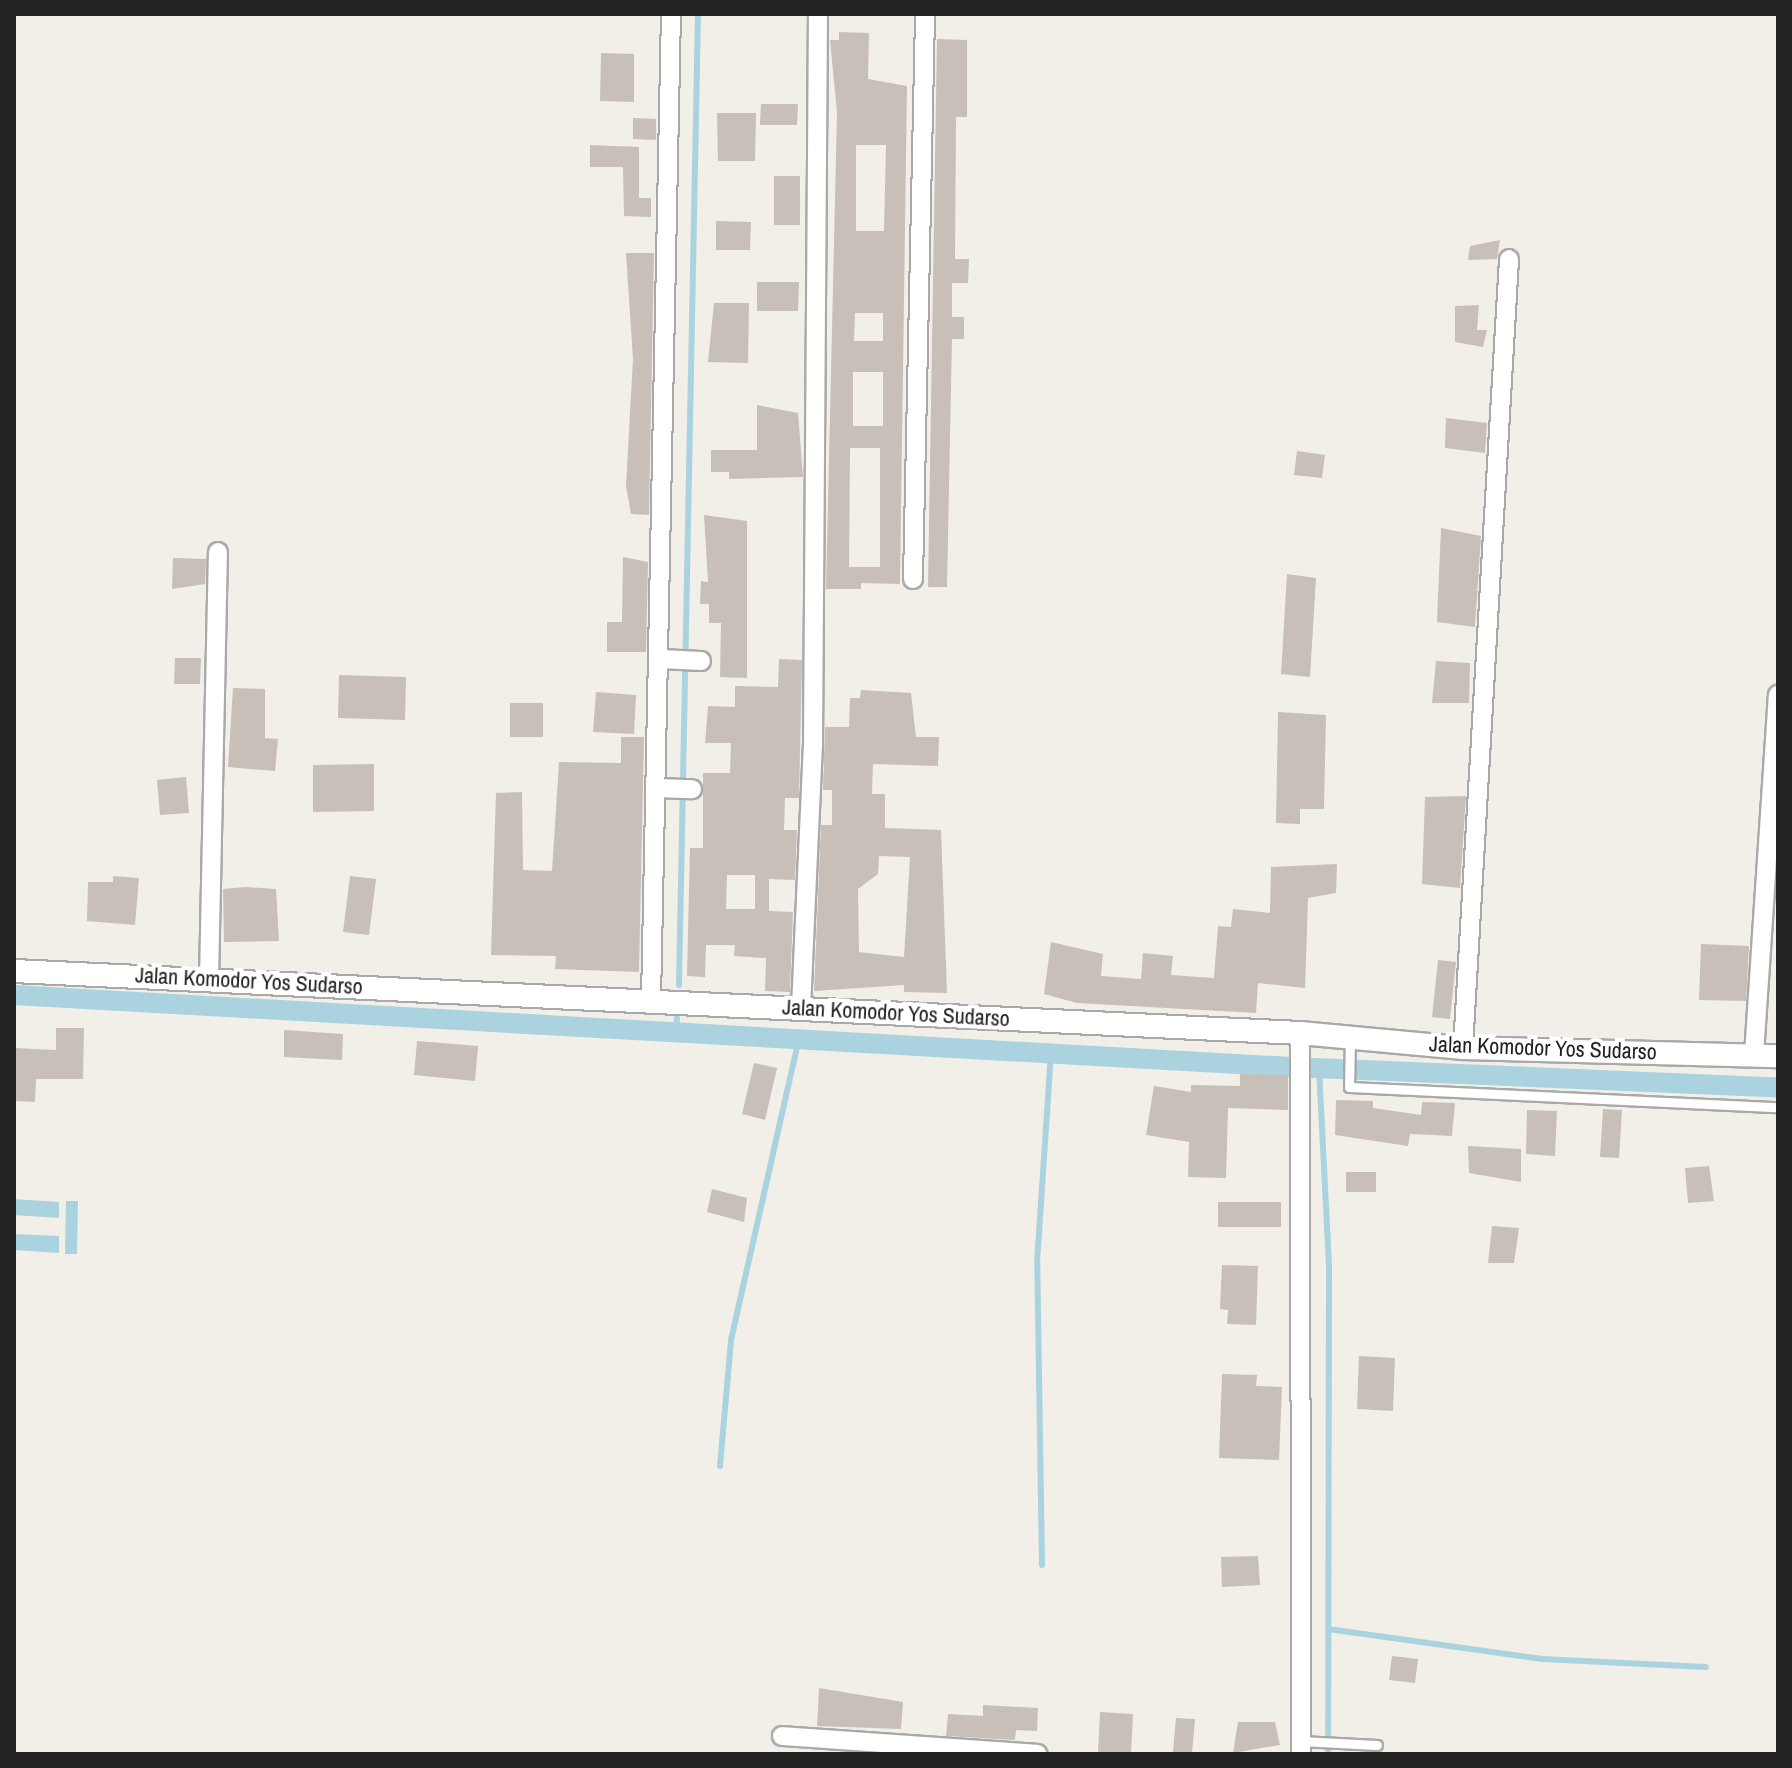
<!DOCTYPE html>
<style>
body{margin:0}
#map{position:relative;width:1792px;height:1768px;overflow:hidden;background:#f2efe9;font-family:"Archivo Narrow",sans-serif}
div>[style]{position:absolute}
.water>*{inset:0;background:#aad3df}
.stream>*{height:6px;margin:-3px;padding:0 3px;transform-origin:3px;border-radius:3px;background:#aad3df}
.canal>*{height:20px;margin:-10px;padding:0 10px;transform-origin:10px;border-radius:10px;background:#aad3df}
.building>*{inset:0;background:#c7bfb8}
.roads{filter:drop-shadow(2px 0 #a9a9a9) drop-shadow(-2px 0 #a9a9a9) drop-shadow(0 2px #a9a9a9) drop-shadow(0 -2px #a9a9a9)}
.service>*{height:9px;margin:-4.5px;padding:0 4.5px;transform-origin:4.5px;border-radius:4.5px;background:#fff}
.minor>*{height:18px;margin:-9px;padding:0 9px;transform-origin:9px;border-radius:9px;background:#fff}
.tertiary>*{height:22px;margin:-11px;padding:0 11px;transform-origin:11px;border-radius:11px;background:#fff}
span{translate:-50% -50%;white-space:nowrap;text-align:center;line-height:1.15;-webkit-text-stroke:8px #fff;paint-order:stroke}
.street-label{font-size:22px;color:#222}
.frame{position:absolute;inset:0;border:16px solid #222;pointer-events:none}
</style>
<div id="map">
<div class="water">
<div style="clip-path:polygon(14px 1199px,59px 1202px,59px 1218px,14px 1215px)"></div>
<div style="clip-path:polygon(66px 1201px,78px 1201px,77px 1254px,65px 1254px)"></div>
<div style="clip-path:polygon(14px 1234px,59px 1236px,59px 1253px,14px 1250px)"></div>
</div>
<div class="stream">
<div style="left:679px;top:985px;width:971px;rotate:-88.88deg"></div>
<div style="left:676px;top:1032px;width:14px;rotate:-86deg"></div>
<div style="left:1319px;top:1068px;width:199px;rotate:87.1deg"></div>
<div style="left:1329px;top:1267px;width:487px;rotate:90.1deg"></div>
<div style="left:720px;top:1466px;width:126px;rotate:-85deg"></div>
<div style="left:731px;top:1340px;width:309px;rotate:-77.3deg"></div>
<div style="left:1042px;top:1565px;width:302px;rotate:-90.9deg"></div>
<div style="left:1037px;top:1263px;width:209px;rotate:-86.2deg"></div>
<div style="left:1328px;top:1629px;width:216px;rotate:8deg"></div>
<div style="left:1542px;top:1659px;width:164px;rotate:2.8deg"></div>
</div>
<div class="canal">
<div style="left:14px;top:995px;width:1279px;rotate:3.23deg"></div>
<div style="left:1291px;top:1067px;width:487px;rotate:2.4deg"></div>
</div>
<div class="building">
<div style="clip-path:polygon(evenodd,839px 32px,869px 33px,868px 79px,907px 86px,900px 584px,861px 583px,861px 589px,826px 589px,837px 113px,830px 40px,839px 40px,839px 32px,856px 145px,886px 145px,884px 231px,856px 231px,856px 145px,839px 32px,855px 313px,883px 313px,883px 341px,854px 341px,855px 313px,839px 32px,853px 372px,883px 372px,883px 426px,853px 426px,853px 372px,839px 32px,850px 448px,880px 448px,880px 567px,849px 567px,850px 448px)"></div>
<div style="clip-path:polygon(937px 39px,967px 40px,967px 117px,956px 117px,955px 259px,969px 259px,968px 283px,952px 283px,952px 317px,964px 317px,964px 339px,952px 339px,947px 587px,928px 587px)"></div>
<div style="clip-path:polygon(601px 53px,634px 54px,634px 102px,600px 101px)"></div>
<div style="clip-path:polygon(761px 104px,798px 104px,797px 125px,760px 125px)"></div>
<div style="clip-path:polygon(717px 113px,756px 113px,755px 161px,718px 161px)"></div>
<div style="clip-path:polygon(633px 118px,656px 119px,656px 140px,633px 139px)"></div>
<div style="clip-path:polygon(590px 145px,639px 147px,639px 198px,651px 198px,651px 217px,624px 216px,623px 167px,590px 167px)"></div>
<div style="clip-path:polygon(774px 176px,800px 176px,800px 225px,774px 225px)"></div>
<div style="clip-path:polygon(716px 221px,751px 222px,750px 250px,716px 250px)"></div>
<div style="clip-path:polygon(1500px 240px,1497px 259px,1468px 260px,1470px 246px)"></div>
<div style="clip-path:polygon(626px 253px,654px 253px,649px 515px,631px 514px,626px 486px,633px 359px)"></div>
<div style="clip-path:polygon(757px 282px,799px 282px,798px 311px,757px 311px)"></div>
<div style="clip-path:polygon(714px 303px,749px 303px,748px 363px,708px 362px)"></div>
<div style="clip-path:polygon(1479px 305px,1477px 330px,1487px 330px,1483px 347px,1455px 342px,1455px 306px)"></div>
<div style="clip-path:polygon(757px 405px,798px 413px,803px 477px,729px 479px,729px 472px,711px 472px,711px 450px,757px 450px)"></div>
<div style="clip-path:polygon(1446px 418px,1487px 423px,1485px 453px,1445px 448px)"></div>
<div style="clip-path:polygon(1297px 451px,1325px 455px,1322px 478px,1294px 475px)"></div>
<div style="clip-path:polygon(704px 515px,747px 521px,747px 678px,720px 677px,721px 623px,709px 623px,709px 604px,700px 604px,701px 581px,708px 582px)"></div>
<div style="clip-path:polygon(1441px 528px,1481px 536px,1475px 627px,1437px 622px)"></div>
<div style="clip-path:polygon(623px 557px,648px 562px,646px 652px,607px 652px,607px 622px,622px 622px)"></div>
<div style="clip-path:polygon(173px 558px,206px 559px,205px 584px,172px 589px)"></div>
<div style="clip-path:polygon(1287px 574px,1316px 578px,1310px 677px,1281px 674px)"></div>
<div style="clip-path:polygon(175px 658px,201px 658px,200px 684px,174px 684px)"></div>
<div style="clip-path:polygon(evenodd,779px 659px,802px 660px,799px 798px,785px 798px,784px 830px,797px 830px,795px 880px,769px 879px,769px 911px,793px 912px,790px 992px,765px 991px,766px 958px,734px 956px,735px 945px,706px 945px,705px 977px,687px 976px,690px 848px,703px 848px,703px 773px,730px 773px,731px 743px,705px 743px,708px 706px,735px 707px,735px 686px,778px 687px,779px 659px,727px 875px,755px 875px,755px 909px,726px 909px,727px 875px)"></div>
<div style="clip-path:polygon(1436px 661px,1470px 663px,1469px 703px,1432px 703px)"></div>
<div style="clip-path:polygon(339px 675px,406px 677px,405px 720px,338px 718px)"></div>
<div style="clip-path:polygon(233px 688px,265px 689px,265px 738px,278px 739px,275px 771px,228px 767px)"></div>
<div style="clip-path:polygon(evenodd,861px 690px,911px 693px,916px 737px,939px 737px,938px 766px,873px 764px,872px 794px,885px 794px,885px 828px,941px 830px,947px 993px,904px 992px,904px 985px,814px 991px,821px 825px,832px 825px,832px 790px,823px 790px,825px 727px,849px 727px,850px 698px,860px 698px,861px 690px,879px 856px,910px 857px,904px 957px,859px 952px,858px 889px,878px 874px,879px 856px)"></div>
<div style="clip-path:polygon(596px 692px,636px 695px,634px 734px,593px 732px)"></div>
<div style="clip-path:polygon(510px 703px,543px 703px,543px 737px,510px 737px)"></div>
<div style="clip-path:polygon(1278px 712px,1326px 715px,1324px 809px,1300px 809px,1300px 824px,1276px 823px)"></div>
<div style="clip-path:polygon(621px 737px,644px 737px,639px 972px,555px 969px,556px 956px,491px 955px,496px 793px,522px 792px,523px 870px,552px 871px,559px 762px,621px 763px)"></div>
<div style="clip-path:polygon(374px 764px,374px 811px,313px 812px,313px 765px)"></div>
<div style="clip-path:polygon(186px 777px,189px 813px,160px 815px,157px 780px)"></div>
<div style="clip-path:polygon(1466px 796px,1460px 888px,1422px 884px,1425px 797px)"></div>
<div style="clip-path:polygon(1337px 864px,1336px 893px,1308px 898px,1305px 988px,1258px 983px,1256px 1013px,1077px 1003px,1044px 994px,1051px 942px,1103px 954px,1101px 976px,1141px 979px,1143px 953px,1173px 956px,1171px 975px,1214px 978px,1218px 926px,1231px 927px,1233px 909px,1270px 913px,1271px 867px)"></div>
<div style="clip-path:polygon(113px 876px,139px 878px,135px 925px,87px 921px,88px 882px,113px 882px)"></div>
<div style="clip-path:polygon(350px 876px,376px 879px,369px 935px,343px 932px)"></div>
<div style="clip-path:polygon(246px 887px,276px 889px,279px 941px,224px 942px,223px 889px)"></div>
<div style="clip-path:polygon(1701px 944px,1749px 946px,1746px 1001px,1699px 1000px)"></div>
<div style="clip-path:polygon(1438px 960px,1456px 962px,1450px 1019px,1432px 1017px)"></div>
<div style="clip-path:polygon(56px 1028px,84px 1028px,83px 1079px,36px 1079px,35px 1102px,14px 1101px,14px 1048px,56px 1050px)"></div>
<div style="clip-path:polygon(284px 1030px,343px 1034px,342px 1060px,284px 1057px)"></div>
<div style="clip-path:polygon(417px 1041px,478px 1046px,475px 1081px,414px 1075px)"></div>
<div style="clip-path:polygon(754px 1063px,777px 1068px,765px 1120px,742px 1114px)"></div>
<div style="clip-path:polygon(1240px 1074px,1288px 1075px,1288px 1110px,1228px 1108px,1226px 1178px,1188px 1177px,1189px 1142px,1146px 1135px,1154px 1086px,1191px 1092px,1191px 1085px,1240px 1086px)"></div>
<div style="clip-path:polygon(1336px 1100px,1373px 1101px,1373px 1108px,1421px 1115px,1422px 1102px,1455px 1103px,1452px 1136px,1410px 1134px,1408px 1146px,1335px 1135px)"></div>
<div style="clip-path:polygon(1603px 1109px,1622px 1110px,1619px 1158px,1600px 1157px)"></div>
<div style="clip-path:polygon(1527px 1110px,1557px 1111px,1555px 1156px,1526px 1154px)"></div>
<div style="clip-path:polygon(1468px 1146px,1521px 1149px,1521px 1182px,1469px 1173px)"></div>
<div style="clip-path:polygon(1709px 1166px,1714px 1201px,1688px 1203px,1685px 1168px)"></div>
<div style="clip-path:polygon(1346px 1172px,1376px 1172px,1376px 1192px,1346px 1192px)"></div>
<div style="clip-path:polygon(712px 1189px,747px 1198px,744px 1222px,707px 1212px)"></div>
<div style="clip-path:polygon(1218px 1202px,1281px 1202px,1281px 1227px,1218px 1227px)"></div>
<div style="clip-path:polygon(1492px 1226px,1519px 1228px,1514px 1263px,1488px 1263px)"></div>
<div style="clip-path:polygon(1222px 1265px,1258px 1266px,1256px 1325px,1227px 1324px,1228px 1310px,1220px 1309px)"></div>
<div style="clip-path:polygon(1359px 1356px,1395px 1358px,1393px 1411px,1357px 1409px)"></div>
<div style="clip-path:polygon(1222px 1374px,1257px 1375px,1256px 1386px,1282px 1387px,1279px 1460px,1219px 1458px)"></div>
<div style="clip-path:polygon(1258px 1556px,1260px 1585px,1222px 1587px,1221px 1557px)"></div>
<div style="clip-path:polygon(1392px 1656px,1418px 1659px,1415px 1683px,1389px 1680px)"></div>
<div style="clip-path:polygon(819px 1688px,903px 1702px,901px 1729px,817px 1726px)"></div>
<div style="clip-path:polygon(983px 1705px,1038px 1708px,1037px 1731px,1016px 1730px,1015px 1740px,946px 1736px,948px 1714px,983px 1716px)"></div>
<div style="clip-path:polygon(1100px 1712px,1133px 1714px,1131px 1753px,1098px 1752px)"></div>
<div style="clip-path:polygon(1176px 1718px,1195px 1719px,1192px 1753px,1173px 1752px)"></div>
<div style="clip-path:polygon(1238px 1722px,1275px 1722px,1280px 1745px,1233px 1753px)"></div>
</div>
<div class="roads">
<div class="service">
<div style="left:1350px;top:1037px;width:50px;rotate:91.1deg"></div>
<div style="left:1349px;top:1087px;width:429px;rotate:2.7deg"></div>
<div style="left:1301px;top:1741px;width:76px;rotate:3deg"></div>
</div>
<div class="minor">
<div style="left:913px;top:579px;width:565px;rotate:-88.78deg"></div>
<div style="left:661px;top:659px;width:40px;rotate:2.9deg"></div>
<div style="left:657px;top:788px;width:35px;rotate:2deg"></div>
<div style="left:209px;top:979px;width:427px;rotate:-88.8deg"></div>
<div style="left:651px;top:1000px;width:986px;rotate:-88.84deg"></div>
<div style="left:801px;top:1008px;width:264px;rotate:-87.4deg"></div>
<div style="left:813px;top:744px;width:730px;rotate:-89.61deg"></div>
<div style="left:1300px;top:1033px;width:721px;rotate:89.92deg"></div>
<div style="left:1463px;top:1048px;width:790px;rotate:-86.66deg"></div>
<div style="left:1754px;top:1055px;width:361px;rotate:-86.2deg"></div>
<div style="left:782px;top:1736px;width:256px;rotate:4deg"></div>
</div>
<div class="tertiary">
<div style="left:14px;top:971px;width:1287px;rotate:2.76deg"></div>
<div style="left:1300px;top:1033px;width:164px;rotate:5.3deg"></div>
<div style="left:1463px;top:1048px;width:315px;rotate:1.5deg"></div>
</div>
</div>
<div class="street-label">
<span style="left:249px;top:981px;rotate:3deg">Jalan Komodor Yos Sudarso</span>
<span style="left:896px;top:1013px;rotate:3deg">Jalan Komodor Yos Sudarso</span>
<span style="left:1543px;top:1048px;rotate:2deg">Jalan Komodor Yos Sudarso</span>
</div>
<div class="frame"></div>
</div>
